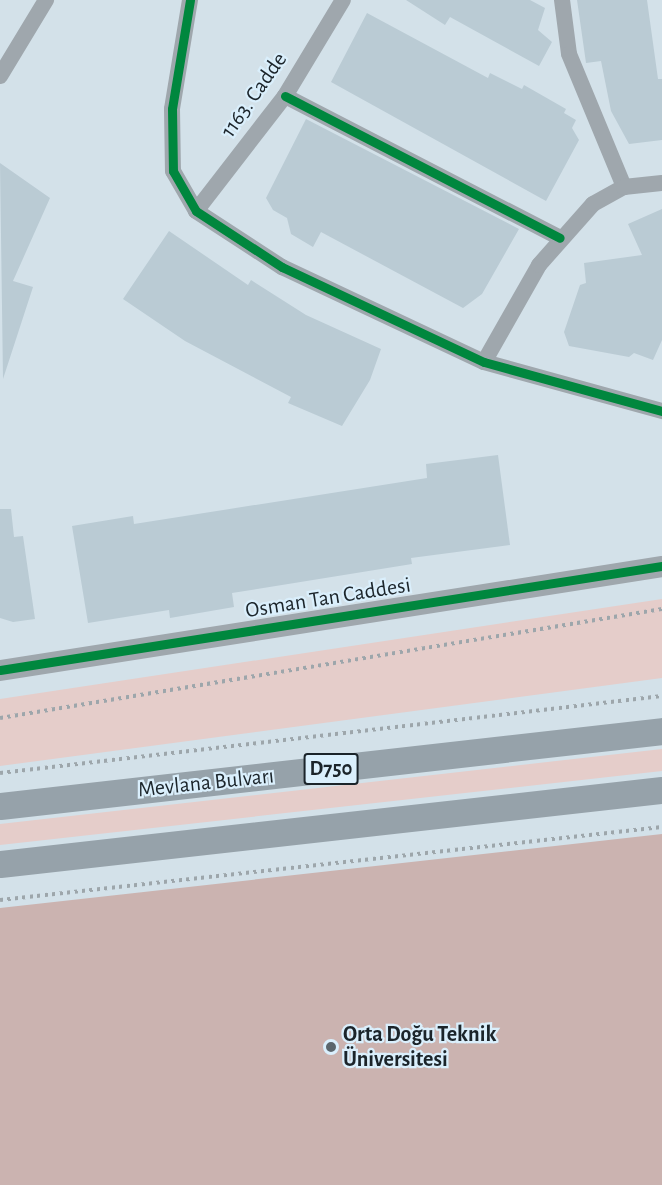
<!DOCTYPE html>
<meta charset="utf-8">
<style>
body{margin:0}
#map{position:relative;width:662px;height:1185px;overflow:hidden;background:#d3e1e9;font-family:"Alegreya Sans",sans-serif}
div>[style]{position:absolute}
.green>*{inset:0;background:#e5cdca}
.forest>*{inset:0;background:#cbb3b0}
.building>*{inset:0;background:#bacbd4}
.path>*{height:4px;margin-top:-2px;transform-origin:0;background:repeating-linear-gradient(90deg,#9da6ab 0 3px,transparent 0 7.5px)}
.minor>*{height:16px;margin:-8px;padding:0 8px;transform-origin:8px;border-radius:8px;background:#9fa7ad}
.tertiary>*{height:21px;margin:-10.5px;padding:0 10.5px;transform-origin:10.5px;border-radius:10.5px;background:#9fa7ad}
.trunk>*{height:27px;margin:-13.5px;padding:0 13.5px;transform-origin:13.5px;border-radius:13.5px;background:#96a2aa}
.cycleway>*{height:9px;margin:-4.5px;padding:0 4.5px;transform-origin:4.5px;border-radius:4.5px;background:#00873e}
.dots>*{width:16px;height:16px;translate:-50% -50%;box-sizing:border-box;border:3px solid #daeffc;border-radius:50%}
span{translate:-50% -50%;white-space:nowrap;text-align:center;line-height:1.15;-webkit-text-stroke:4.5px #daeffc;paint-order:stroke}
.shield-label span{padding:2px 4px;background:#daeffc;border:2px solid;border-radius:4px;-webkit-text-stroke-width:0}
.shield-label{font-size:21px;color:#1b242a;font-weight:700}
.street-label{font-size:22px;color:#1b242a}
.poi-label{font-size:22px;color:#1b242a;font-weight:700}
.left{translate:0 -50%;text-align:left}
</style>
<div id="map">
<div class="green">
<div style="clip-path:polygon(662px 599px,662px 678px,0 766px,0 699px)"></div>
<div style="clip-path:polygon(662px 749px,662px 771px,0 845px,0 824px)"></div>
</div>
<div class="forest">
<div style="clip-path:polygon(662px 834px,662px 1185px,0 1185px,0 908px)"></div>
</div>
<div class="building">
<div style="clip-path:polygon(406px 0,530px 0,545px 8px,538px 30px,552px 42px,539px 66px,450px 17px,445px 25px)"></div>
<div style="clip-path:polygon(577px 0,647px 0,658px 79px,662px 79px,662px 140px,629px 144px,611px 111px,601px 61px,586px 63px)"></div>
<div style="clip-path:polygon(367px 13px,488px 78px,490px 73px,522px 89px,524px 85px,566px 109px,564px 113px,576px 120px,572px 128px,579px 140px,546px 201px,331px 82px)"></div>
<div style="clip-path:polygon(306px 119px,519px 229px,482px 294px,463px 308px,321px 232px,313px 247px,291px 234px,287px 218px,273px 210px,266px 198px)"></div>
<div style="clip-path:polygon(0 163px,50px 198px,13px 281px,33px 287px,3px 379px)"></div>
<div style="clip-path:polygon(662px 209px,662px 340px,653px 360px,634px 353px,629px 357px,569px 346px,564px 332px,580px 285px,586px 283px,584px 263px,642px 255px,628px 224px)"></div>
<div style="clip-path:polygon(169px 231px,248px 285px,251px 280px,306px 315px,381px 349px,370px 380px,342px 426px,288px 403px,291px 397px,185px 341px,123px 299px)"></div>
<div style="clip-path:polygon(498px 455px,510px 545px,411px 558px,412px 564px,232px 593px,234px 607px,170px 618px,169px 610px,88px 623px,72px 526px,133px 516px,134px 524px,427px 478px,426px 464px)"></div>
<div style="clip-path:polygon(0 509px,11px 509px,14px 537px,23px 536px,35px 619px,13px 622px,0 618px)"></div>
</div>
<div class="path">
<div style="left:0;top:718px;width:671px;rotate:-9.35deg"></div>
<div style="left:0;top:773px;width:666px;rotate:-6.63deg"></div>
<div style="left:0;top:900px;width:666px;rotate:-6.29deg"></div>
</div>
<div class="minor">
<div style="left:190px;top:0;width:110px;rotate:99.4deg"></div>
<div style="left:172px;top:109px;width:62px;rotate:89.1deg"></div>
<div style="left:173px;top:171px;width:46px;rotate:60.1deg"></div>
<div style="left:196px;top:211px;width:103px;rotate:33.1deg"></div>
<div style="left:282px;top:267px;width:223px;rotate:25.2deg"></div>
<div style="left:484px;top:362px;width:185px;rotate:15.4deg"></div>
<div style="left:562px;top:0;width:54px;rotate:82.6deg"></div>
<div style="left:569px;top:54px;width:144px;rotate:67.5deg"></div>
<div style="left:0;top:76px;width:89px;rotate:-58.8deg"></div>
<div style="left:285px;top:96px;width:309px;rotate:27.3deg"></div>
<div style="left:196px;top:211px;width:145px;rotate:-52.3deg"></div>
<div style="left:285px;top:96px;width:112px;rotate:-58.9deg"></div>
<div style="left:484px;top:362px;width:112px;rotate:-60.4deg"></div>
<div style="left:539px;top:265px;width:81px;rotate:-48.5deg"></div>
<div style="left:593px;top:204px;width:35px;rotate:-29deg"></div>
<div style="left:624px;top:187px;width:38px;rotate:-6deg"></div>
</div>
<div class="tertiary">
<div style="left:0;top:670px;width:670px;rotate:-8.93deg"></div>
</div>
<div class="trunk">
<div style="left:0;top:806px;width:666px;rotate:-6.46deg"></div>
<div style="left:0;top:864px;width:666px;rotate:-6.38deg"></div>
</div>
<div class="cycleway">
<div style="left:190px;top:0;width:110px;rotate:99.4deg"></div>
<div style="left:172px;top:109px;width:62px;rotate:89.1deg"></div>
<div style="left:173px;top:171px;width:46px;rotate:60.1deg"></div>
<div style="left:196px;top:211px;width:103px;rotate:33.1deg"></div>
<div style="left:282px;top:267px;width:223px;rotate:25.2deg"></div>
<div style="left:484px;top:362px;width:185px;rotate:15.4deg"></div>
<div style="left:285px;top:96px;width:309px;rotate:27.3deg"></div>
<div style="left:0;top:670px;width:670px;rotate:-8.93deg"></div>
</div>
<div class="dots">
<div style="left:331px;top:1047px;background:#5b666d"></div>
</div>
<div class="shield-label">
<span style="left:331px;top:769px">D750</span>
</div>
<div class="street-label">
<span style="left:254px;top:95px;rotate:-55deg">1163. Cadde</span>
<span style="left:328px;top:598px;rotate:-9deg">Osman Tan Caddesi</span>
<span style="left:206px;top:783px;rotate:-6deg">Mevlana Bulvarı</span>
</div>
<div class="poi-label">
<span class="left" style="left:343px;top:1047px">Orta Doğu Teknik<br>Üniversitesi</span>
</div>
</div>
